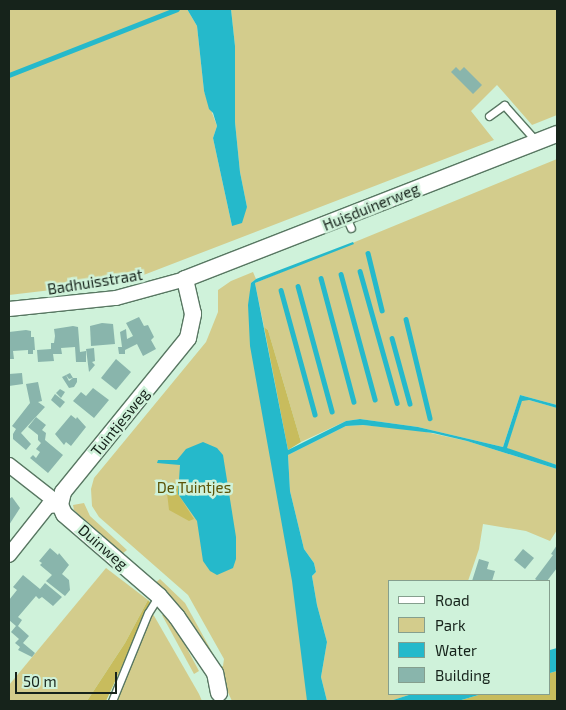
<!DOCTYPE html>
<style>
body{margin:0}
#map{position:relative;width:566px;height:710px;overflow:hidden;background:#cff2da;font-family:"Exo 2",sans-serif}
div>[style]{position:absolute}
.green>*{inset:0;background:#d3cc8c}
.forest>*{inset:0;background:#c8bc5d}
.water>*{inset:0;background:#25b9cb}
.stream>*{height:4.5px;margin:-2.25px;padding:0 2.25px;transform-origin:2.25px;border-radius:2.25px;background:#25b9cb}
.building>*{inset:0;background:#89b5ac}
.roads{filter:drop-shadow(1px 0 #587762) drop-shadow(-1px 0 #587762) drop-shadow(0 1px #587762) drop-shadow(0 -1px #587762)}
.service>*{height:7px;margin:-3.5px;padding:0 3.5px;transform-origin:3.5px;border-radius:3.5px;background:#fff}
.minor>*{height:14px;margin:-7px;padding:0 7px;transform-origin:7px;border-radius:7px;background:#fff}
.tertiary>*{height:16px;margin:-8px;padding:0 8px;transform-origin:8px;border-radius:8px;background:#fff}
span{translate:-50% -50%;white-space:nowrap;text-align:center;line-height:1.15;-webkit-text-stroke:5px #cff2da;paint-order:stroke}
.street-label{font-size:15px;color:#16231b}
.park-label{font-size:15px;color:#5b5307}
.frame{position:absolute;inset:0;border:10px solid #16231b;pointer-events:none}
.legend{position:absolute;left:388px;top:580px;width:162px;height:115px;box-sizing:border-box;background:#cff2da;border:1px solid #859f8e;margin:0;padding:6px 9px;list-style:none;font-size:15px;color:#16231b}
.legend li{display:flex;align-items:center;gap:10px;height:25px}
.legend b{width:25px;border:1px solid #859f8e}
.scale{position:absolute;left:15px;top:672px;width:102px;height:22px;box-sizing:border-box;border:2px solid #16231b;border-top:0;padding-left:6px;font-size:15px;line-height:18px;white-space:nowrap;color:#16231b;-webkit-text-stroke:4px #cff2da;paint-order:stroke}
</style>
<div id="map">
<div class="green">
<div style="clip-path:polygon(9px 9px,187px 9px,197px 26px,204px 91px,217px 126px,213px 138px,232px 226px,247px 207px,240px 172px,235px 122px,235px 46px,231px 9px,557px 9px,557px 115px,532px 125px,497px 85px,471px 111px,494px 140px,128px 281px,9px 295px)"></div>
<div style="clip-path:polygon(557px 159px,557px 405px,520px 395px,503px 447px,418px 427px,360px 419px,346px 421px,301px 442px,268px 330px,264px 327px,255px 283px)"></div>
<div style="clip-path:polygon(253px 272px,256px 279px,251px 283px,250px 293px,311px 701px,232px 701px,217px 669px,223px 666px,224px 659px,188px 595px,99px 517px,92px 506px,91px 489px,94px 478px,206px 342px,218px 312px,218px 290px,231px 281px)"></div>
<div style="clip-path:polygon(522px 400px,529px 400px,557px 408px,557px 465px,506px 449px)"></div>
<div style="clip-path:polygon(363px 425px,417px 430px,467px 441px,557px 469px,557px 530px,550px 541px,526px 531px,483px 524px,479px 549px,468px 581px,390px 581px,390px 694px,412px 694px,390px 701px,327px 701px,321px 677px,327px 642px,317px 605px,312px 576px,316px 572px,314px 563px,304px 549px,290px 491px,288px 455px,346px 426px)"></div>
<div style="clip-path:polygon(84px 503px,90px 516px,127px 550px,122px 554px,74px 510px,73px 505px)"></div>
<div style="clip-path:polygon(106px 568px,148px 600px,125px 643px,87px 701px,9px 701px,9px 685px)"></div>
<div style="clip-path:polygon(160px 579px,185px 603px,217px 661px,155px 583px)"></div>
<div style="clip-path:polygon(153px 614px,199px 694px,202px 701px,117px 701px)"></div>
<div style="clip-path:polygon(162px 615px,167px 615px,177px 630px,199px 671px,194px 674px)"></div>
</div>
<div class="forest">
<div style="clip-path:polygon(264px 327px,268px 330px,301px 442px,288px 450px)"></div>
<div style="clip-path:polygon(179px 482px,178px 494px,194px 519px,189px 521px,169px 510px,166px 484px)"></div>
<div style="clip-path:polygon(148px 600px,151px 603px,106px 701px,87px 701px,125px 643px)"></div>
<div style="clip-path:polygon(557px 671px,557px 701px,458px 701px,482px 694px,550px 694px,550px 673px)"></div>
</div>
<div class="water">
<div style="clip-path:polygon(187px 9px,231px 9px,235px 46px,235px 122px,240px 172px,247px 207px,242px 223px,232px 226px,213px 138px,217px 126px,213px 113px,209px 109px,204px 91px,197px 26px)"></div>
<div style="clip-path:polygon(353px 242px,354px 244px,255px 283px,288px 450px,346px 421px,360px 419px,418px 427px,503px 447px,520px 395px,557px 405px,557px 408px,529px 400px,522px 401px,507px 448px,557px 465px,557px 469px,467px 441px,433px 433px,363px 425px,346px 426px,288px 455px,290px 491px,304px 549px,314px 563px,316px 572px,312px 576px,317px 605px,327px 642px,321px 677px,327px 701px,307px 701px,292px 581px,250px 346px,248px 305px,251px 283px,256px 279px)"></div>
<div style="clip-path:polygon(203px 442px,217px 448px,223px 455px,236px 537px,236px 559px,233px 568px,217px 575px,210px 571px,203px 561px,197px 521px,178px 494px,180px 465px,157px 463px,158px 460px,177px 460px,186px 449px)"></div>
<div style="clip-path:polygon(557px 648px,557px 671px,550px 673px,550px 650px)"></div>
<div style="clip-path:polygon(412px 694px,482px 694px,458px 701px,390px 701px)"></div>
</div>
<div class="stream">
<div style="left:9px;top:75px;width:180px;rotate:-21.4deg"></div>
<div style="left:368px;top:253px;width:59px;rotate:76.2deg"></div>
<div style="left:360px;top:271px;width:137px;rotate:74.3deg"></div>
<div style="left:341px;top:274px;width:130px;rotate:74.8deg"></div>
<div style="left:321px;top:278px;width:128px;rotate:75.1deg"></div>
<div style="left:298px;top:286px;width:130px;rotate:74.8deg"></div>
<div style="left:281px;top:290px;width:129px;rotate:74.7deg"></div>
<div style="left:406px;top:319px;width:102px;rotate:76.4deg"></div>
<div style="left:392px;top:338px;width:68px;rotate:74.7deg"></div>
</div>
<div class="building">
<div style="clip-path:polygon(456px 67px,460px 71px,464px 67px,482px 85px,473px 94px,451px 72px)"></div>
<div style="clip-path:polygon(139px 317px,144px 326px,148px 325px,154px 337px,151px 340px,156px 349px,143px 356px,137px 344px,125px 350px,125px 354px,119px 354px,118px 347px,122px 347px,120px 332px,126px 329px,127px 339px,133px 336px,126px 323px)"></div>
<div style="clip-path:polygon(102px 323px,113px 324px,115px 344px,91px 346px,90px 326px)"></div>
<div style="clip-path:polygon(73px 326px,78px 327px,80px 352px,86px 351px,86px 362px,76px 362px,75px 347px,61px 348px,62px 354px,53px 354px,54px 361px,38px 362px,37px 350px,51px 349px,51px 343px,54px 343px,55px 336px,54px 329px)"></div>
<div style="clip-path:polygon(26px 330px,31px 331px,31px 337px,34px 337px,35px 350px,33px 350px,33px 354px,28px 354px,28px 350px,13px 351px,14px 359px,9px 359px,9px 332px)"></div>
<div style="clip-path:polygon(94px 348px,95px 361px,92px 362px,95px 365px,89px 372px,86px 349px)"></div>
<div style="clip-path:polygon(116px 359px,131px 372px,116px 390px,101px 378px)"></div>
<div style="clip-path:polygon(22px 373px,23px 384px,9px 386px,9px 374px)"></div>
<div style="clip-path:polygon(70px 373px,73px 378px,77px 378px,77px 382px,74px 387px,69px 388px,62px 377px,66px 375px,69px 381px,73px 378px,69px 379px,66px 375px)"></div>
<div style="clip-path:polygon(38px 382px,42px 401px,38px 402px,45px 407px,21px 433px,31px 444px,26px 450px,13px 439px,13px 434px,16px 429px,12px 426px,30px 403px,26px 384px)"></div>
<div style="clip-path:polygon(93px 388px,109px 400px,94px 418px,73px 401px,81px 392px,86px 396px)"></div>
<div style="clip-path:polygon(60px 389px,65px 392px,61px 398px,56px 393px)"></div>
<div style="clip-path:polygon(55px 394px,65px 402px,60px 408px,51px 400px)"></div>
<div style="clip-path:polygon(71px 415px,76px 419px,77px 417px,86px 427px,71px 446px,66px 442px,64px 445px,55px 434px)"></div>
<div style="clip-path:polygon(36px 417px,46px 425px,42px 430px,46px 433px,45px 440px,63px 455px,48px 473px,30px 458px,33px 455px,36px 458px,40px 452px,36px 449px,41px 443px,38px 440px,38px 435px,28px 427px)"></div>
<div style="clip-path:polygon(12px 497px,20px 508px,9px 525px,9px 499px)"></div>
<div style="clip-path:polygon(557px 545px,557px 568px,547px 581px,538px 581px,535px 579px,553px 555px,551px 554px)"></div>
<div style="clip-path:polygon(50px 548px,58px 555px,59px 553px,69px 565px,62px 574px,69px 580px,70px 590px,65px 596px,46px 581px,52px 575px,40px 565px,42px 563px,39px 561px)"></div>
<div style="clip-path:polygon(523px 549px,534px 558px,525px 569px,514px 560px)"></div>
<div style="clip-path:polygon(479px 559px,489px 562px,487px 569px,495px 571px,492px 581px,472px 581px)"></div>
<div style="clip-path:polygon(23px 575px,40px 589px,45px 583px,62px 597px,53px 606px,42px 597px,39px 599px,36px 596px,18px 617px,22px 620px,18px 626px,29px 636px,23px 643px,35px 653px,32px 657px,18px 650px,20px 647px,15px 643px,19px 639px,11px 632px,16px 626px,9px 620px,9px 600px,17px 590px,13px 587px)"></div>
</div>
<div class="roads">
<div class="service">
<div style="left:489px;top:116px;width:19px;rotate:-36deg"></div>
<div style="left:504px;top:105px;width:50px;rotate:48.3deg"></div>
<div style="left:346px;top:217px;width:12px;rotate:66deg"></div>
<div style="left:112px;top:701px;width:95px;rotate:-67.8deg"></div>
<div style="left:148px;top:613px;width:19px;rotate:-58deg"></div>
</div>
<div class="minor">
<div style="left:9px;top:309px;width:108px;rotate:-5.9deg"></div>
<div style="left:116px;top:298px;width:72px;rotate:-15.4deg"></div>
<div style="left:9px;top:465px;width:65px;rotate:38.1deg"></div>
<div style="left:9px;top:555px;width:63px;rotate:-51.5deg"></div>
<div style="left:48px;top:506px;width:12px;rotate:-5deg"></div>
</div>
<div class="tertiary">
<div style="left:219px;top:693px;width:20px;rotate:-101deg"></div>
<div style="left:215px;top:673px;width:68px;rotate:-124.2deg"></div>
<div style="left:177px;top:617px;width:28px;rotate:-131deg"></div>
<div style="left:159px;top:596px;width:125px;rotate:-139.2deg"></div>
<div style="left:64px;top:514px;width:10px;rotate:-114deg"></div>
<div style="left:60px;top:505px;width:13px;rotate:-77deg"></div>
<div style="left:63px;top:492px;width:198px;rotate:-50.9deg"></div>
<div style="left:188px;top:338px;width:25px;rotate:-78deg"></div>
<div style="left:193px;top:314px;width:36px;rotate:-103deg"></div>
<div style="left:185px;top:279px;width:399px;rotate:-21.3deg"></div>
</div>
</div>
<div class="street-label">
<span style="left:371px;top:207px;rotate:-22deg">Huisduinerweg</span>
<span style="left:95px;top:282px;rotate:-9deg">Badhuisstraat</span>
<span style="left:120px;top:422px;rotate:-51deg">Tuintjesweg</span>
<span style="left:103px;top:547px;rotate:41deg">Duinweg</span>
</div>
<div class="park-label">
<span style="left:194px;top:488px">De Tuintjes</span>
</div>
<div class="frame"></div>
<ul class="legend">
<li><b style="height:6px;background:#fff"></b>Road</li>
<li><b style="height:14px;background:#d3cc8c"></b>Park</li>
<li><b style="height:14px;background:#25b9cb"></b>Water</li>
<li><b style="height:14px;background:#89b5ac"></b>Building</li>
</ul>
<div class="scale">50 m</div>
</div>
